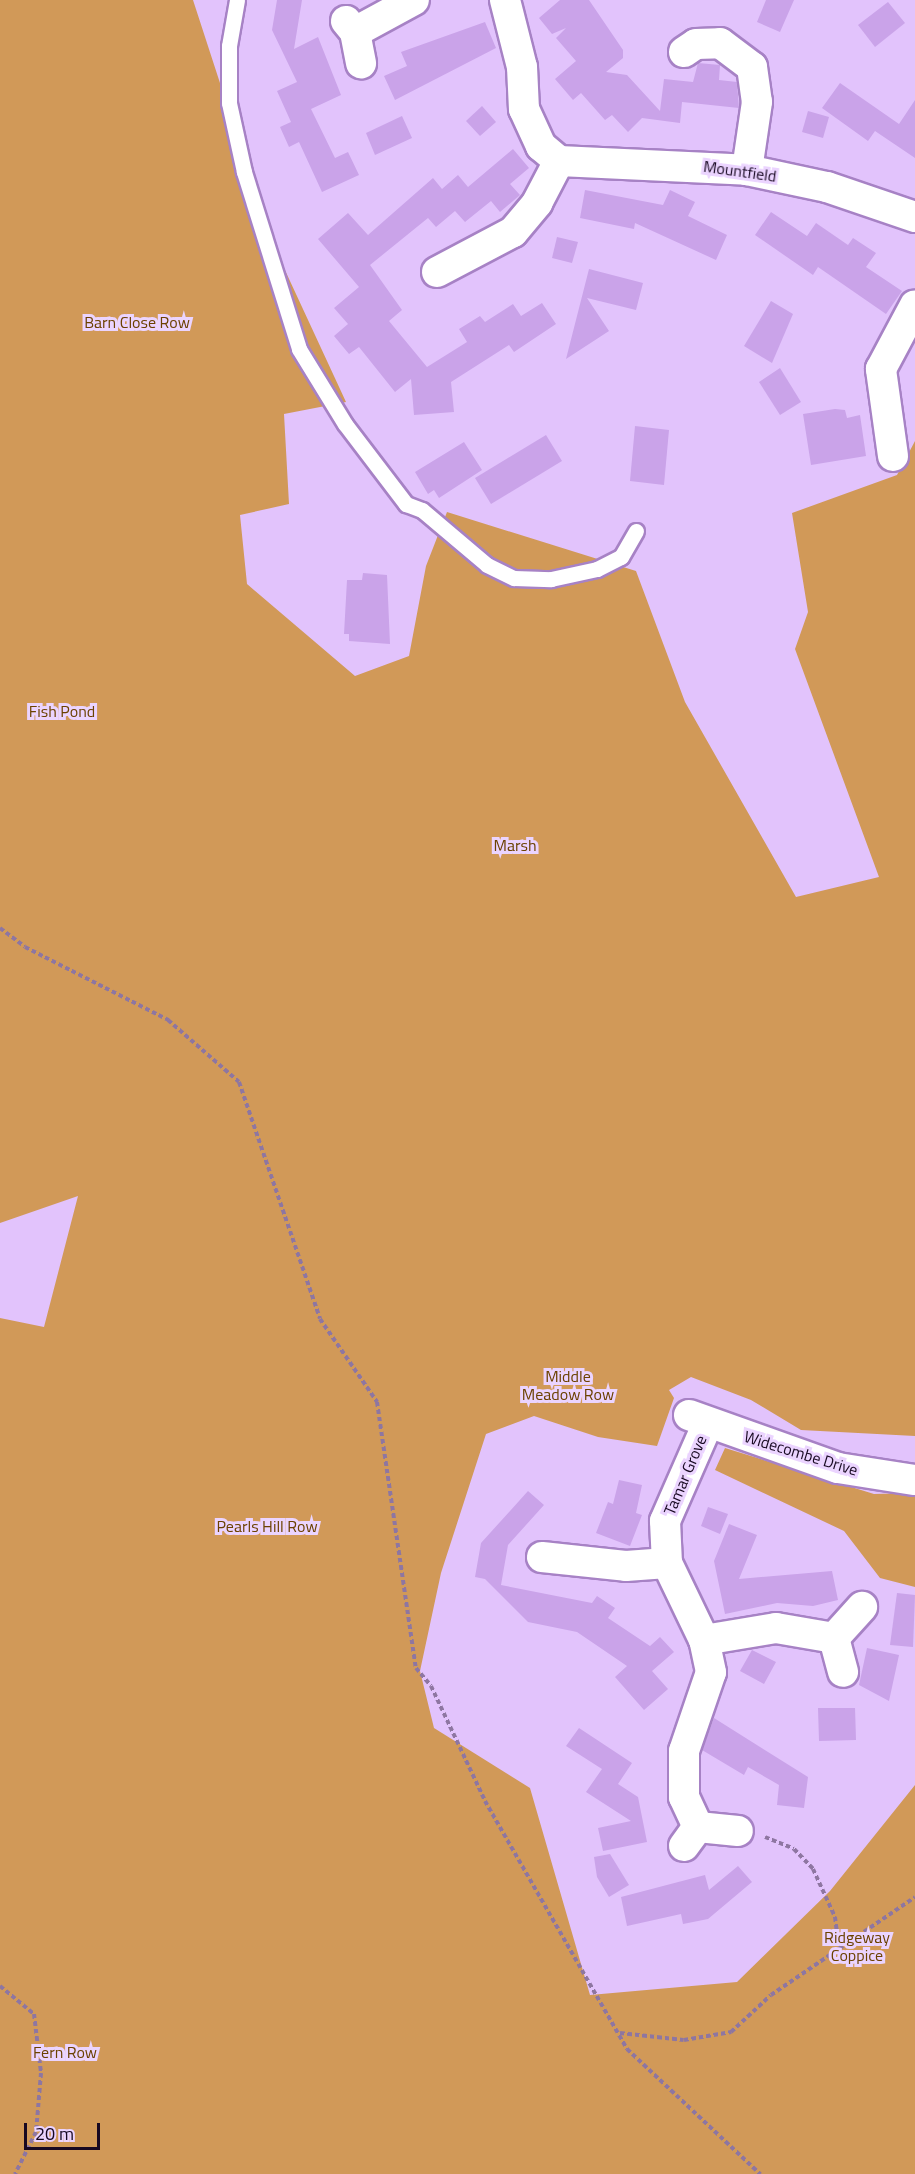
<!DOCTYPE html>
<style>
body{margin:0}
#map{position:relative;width:915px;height:2174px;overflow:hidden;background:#e2c3fc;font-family:"Titillium Web",sans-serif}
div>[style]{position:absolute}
.green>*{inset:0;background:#d19958}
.building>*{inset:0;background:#caa3e9}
.path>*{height:4px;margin-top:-2px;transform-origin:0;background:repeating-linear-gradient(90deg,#8e76a1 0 4.5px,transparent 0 7.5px)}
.roads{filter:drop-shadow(2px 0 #a782c5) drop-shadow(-2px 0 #a782c5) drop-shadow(0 2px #a782c5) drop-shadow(0 -2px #a782c5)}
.lane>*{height:15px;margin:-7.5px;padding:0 7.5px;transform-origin:7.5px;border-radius:7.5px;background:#fff}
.street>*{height:30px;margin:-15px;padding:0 15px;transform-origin:15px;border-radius:15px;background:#fff}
span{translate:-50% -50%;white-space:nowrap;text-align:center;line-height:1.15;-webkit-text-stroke:6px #ebd4ff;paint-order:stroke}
.street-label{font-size:16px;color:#170821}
.park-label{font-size:16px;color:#6b4100}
.scale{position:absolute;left:24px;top:2123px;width:76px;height:27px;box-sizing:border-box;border:3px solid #170821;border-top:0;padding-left:8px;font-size:18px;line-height:21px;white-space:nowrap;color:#170821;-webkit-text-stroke:4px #ebd4ff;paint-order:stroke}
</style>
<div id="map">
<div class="green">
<div style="clip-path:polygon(0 0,193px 0,271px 240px,346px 402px,284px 414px,289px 504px,240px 515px,247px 584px,355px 676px,409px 656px,426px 566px,447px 512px,636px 571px,685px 702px,796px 897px,879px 877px,795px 649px,808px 612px,792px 513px,897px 475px,915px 441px,915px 1436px,801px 1430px,751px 1400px,691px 1377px,669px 1390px,674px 1398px,657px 1446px,598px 1437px,534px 1416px,486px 1434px,441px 1573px,420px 1671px,434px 1728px,530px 1788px,590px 1995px,737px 1982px,830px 1891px,915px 1785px,915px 2174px,0 2174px,0 1318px,44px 1327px,78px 1196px,0 1223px)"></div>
<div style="clip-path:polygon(725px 1448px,874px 1494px,915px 1493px,915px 1587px,880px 1578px,844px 1531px,715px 1470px)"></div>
</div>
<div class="building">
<div style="clip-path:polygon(277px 0,302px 0,294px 49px,318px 37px,341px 95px,311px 109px,335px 158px,348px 152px,359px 175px,322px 192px,299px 142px,289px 147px,280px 127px,291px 122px,277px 91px,297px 82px,272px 30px)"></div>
<div style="clip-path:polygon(560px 0,589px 0,623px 50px,623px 58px,606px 72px,627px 75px,660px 111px,664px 79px,693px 82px,698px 63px,720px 65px,719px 80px,737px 82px,739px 108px,682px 102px,680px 123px,642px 118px,628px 132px,612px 115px,605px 120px,581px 93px,573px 100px,555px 79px,576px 61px,556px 38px,566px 28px,552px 34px,539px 18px)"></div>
<div style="clip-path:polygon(766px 0,794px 0,780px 32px,757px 22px)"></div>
<div style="clip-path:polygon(888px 2px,905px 23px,875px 47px,858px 25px)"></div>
<div style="clip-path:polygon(485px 22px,496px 48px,395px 100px,384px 76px,407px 66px,401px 52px)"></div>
<div style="clip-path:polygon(840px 83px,899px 124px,915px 100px,915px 158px,875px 131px,868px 141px,822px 108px)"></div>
<div style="clip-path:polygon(482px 106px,496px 122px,480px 136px,466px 121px)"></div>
<div style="clip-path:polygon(808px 111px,829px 117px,823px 138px,802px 132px)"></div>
<div style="clip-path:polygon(402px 116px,412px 138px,375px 155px,366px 133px)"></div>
<div style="clip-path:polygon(513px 149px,529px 168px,510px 184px,520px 195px,500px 212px,491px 201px,465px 222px,455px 211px,436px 227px,428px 218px,370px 265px,402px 310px,389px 321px,427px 367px,467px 342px,459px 329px,480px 316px,485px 322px,513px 304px,521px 316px,542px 303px,556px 324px,514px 352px,509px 345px,451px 382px,454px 412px,414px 415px,411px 379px,395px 392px,359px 347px,349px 354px,334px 336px,348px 324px,334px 308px,359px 287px,318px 239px,348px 213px,368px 235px,433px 178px,442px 189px,458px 175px,468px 187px)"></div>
<div style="clip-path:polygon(585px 190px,663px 205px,670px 190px,695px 202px,688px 216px,727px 235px,716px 260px,635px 223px,634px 229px,580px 218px)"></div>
<div style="clip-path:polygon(771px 212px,807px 236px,816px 223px,848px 245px,853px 238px,876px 253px,866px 267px,902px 291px,886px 314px,818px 267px,813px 275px,755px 235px)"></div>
<div style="clip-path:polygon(557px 237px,578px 242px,572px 263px,552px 258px)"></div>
<div style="clip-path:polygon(589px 269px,643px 283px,636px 310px,587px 298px,609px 331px,566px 359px)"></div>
<div style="clip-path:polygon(771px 301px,793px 314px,772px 363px,744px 346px)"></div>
<div style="clip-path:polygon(780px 368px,801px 402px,780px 415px,759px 382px)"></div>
<div style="clip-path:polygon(835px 409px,845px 410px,847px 418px,860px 415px,866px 456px,811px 465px,803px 414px)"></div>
<div style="clip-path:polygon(635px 426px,669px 430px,664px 485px,630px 481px)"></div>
<div style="clip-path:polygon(546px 435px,562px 461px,491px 504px,475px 478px)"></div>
<div style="clip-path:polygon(464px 442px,482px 470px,439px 498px,434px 490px,428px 494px,415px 472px)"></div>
<div style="clip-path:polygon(363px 573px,387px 575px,390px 644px,349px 641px,349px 634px,344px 634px,347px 580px,362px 580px)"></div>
<div style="clip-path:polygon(619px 1480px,642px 1485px,636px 1513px,642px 1515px,630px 1546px,596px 1533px,608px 1502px,613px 1504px)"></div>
<div style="clip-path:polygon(528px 1491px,544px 1505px,508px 1545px,501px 1585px,592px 1603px,597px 1596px,615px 1608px,608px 1618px,650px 1646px,660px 1637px,674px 1652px,652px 1671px,668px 1689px,644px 1710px,615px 1677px,627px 1666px,577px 1632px,528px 1622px,485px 1579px,475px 1577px,481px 1543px)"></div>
<div style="clip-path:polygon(708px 1507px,728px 1514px,720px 1534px,701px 1526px)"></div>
<div style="clip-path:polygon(729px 1524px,757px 1535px,739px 1579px,832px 1571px,838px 1600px,813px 1606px,777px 1603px,725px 1614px,714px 1561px)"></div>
<div style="clip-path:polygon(897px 1593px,915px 1595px,913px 1647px,890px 1645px)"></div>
<div style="clip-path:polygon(867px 1648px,899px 1655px,889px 1701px,859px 1685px)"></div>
<div style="clip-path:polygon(752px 1650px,776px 1662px,764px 1684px,740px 1671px)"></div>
<div style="clip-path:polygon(818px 1708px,855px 1708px,856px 1740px,819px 1741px)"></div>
<div style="clip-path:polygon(714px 1718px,808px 1777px,804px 1808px,777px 1805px,779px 1785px,748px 1767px,744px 1775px,702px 1750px)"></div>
<div style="clip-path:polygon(579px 1728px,632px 1763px,618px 1784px,638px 1797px,647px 1842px,603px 1851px,598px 1828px,631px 1821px,586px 1792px,602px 1769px,566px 1746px)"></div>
<div style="clip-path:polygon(610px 1854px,629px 1885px,609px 1897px,597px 1877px,594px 1857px)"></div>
<div style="clip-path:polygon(738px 1866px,752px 1882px,708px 1919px,683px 1924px,681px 1914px,627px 1926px,621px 1897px,705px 1875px,709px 1890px)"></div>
</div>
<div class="path">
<div style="left:0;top:928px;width:31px;rotate:37deg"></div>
<div style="left:25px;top:947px;width:161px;rotate:27deg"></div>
<div style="left:168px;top:1020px;width:94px;rotate:41.1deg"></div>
<div style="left:239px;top:1082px;width:250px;rotate:71.1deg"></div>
<div style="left:320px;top:1319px;width:101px;rotate:55.5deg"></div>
<div style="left:377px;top:1402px;width:269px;rotate:81.7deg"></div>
<div style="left:416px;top:1668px;width:23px;rotate:50deg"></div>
<div style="left:431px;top:1686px;width:127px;rotate:64.8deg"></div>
<div style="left:485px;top:1801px;width:286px;rotate:60.2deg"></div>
<div style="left:627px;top:2049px;width:183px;rotate:43.2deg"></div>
<div style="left:765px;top:1837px;width:31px;rotate:22deg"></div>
<div style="left:794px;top:1849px;width:28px;rotate:46deg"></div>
<div style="left:813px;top:1869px;width:53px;rotate:65.4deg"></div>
<div style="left:835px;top:1917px;width:32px;rotate:83deg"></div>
<div style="left:0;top:1986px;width:44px;rotate:39.5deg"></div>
<div style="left:34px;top:2014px;width:59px;rotate:83.2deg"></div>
<div style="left:41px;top:2073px;width:59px;rotate:94.8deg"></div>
<div style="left:36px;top:2132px;width:47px;rotate:116.6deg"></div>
<div style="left:620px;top:2033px;width:64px;rotate:6.2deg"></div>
<div style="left:684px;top:2040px;width:48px;rotate:-9.7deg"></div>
<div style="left:731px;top:2032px;width:54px;rotate:-42.8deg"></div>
<div style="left:771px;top:1995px;width:174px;rotate:-34.2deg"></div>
</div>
<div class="roads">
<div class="lane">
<div style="left:237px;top:0;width:47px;rotate:99.9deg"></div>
<div style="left:229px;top:46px;width:57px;rotate:90deg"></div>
<div style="left:229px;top:103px;width:71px;rotate:77.7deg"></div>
<div style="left:244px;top:172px;width:185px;rotate:72.7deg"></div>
<div style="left:299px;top:349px;width:88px;rotate:58.5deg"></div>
<div style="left:345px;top:424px;width:101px;rotate:52.7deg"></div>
<div style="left:406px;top:504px;width:17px;rotate:21deg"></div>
<div style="left:422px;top:510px;width:85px;rotate:40.2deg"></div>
<div style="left:487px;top:565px;width:30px;rotate:26deg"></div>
<div style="left:514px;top:578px;width:37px;rotate:2deg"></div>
<div style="left:551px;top:579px;width:47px;rotate:-12.3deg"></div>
<div style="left:597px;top:569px;width:27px;rotate:-27deg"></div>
<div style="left:621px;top:557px;width:30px;rotate:-60deg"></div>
</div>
<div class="street">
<div style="left:505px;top:0;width:69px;rotate:75.8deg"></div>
<div style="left:522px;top:67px;width:42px;rotate:87.3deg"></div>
<div style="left:524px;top:109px;width:41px;rotate:65.3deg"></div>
<div style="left:541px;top:146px;width:23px;rotate:40deg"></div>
<div style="left:559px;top:161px;width:188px;rotate:2.7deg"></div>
<div style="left:747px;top:170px;width:82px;rotate:12deg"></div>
<div style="left:827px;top:187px;width:93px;rotate:18.8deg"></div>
<div style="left:346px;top:21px;width:14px;rotate:51deg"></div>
<div style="left:355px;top:32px;width:67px;rotate:-28.5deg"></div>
<div style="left:355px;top:32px;width:32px;rotate:79deg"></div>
<div style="left:684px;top:52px;width:14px;rotate:-34deg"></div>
<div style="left:696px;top:44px;width:24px;rotate:-2deg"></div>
<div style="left:720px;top:43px;width:40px;rotate:37deg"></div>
<div style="left:752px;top:67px;width:35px;rotate:82deg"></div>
<div style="left:757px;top:102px;width:69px;rotate:98.4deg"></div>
<div style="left:437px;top:272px;width:86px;rotate:-27.8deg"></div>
<div style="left:513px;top:232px;width:38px;rotate:-50deg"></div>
<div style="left:537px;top:203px;width:47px;rotate:-62.4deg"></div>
<div style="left:893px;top:456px;width:88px;rotate:-97.9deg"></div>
<div style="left:881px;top:369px;width:72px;rotate:-62deg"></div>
<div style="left:689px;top:1415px;width:158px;rotate:19.6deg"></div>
<div style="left:838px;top:1468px;width:78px;rotate:8.9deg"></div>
<div style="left:708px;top:1423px;width:107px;rotate:113.7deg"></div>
<div style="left:665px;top:1521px;width:42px;rotate:87.3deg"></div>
<div style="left:667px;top:1563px;width:85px;rotate:64.3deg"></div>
<div style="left:704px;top:1640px;width:73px;rotate:-9.5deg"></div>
<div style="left:776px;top:1628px;width:59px;rotate:9.8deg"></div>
<div style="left:834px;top:1638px;width:35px;rotate:75deg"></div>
<div style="left:542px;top:1557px;width:84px;rotate:6.1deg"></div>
<div style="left:626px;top:1566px;width:41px;rotate:-4.2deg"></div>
<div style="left:834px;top:1638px;width:42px;rotate:-47.9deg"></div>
<div style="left:698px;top:1827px;width:40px;rotate:5.7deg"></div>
<div style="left:684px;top:1846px;width:24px;rotate:-54deg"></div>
<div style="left:698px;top:1827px;width:33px;rotate:-115deg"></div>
<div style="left:684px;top:1797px;width:46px;rotate:-90deg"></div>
<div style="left:684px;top:1751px;width:83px;rotate:-71.1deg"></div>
<div style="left:711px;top:1672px;width:33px;rotate:-102deg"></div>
</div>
</div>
<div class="street-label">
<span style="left:740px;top:171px;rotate:8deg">Mountfield</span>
<span style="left:801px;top:1453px;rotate:17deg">Widecombe Drive</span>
<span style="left:685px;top:1475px;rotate:-67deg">Tamar Grove</span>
</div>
<div class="park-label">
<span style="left:137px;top:322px">Barn Close Row</span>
<span style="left:62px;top:711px">Fish Pond</span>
<span style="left:515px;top:845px">Marsh</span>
<span style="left:568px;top:1385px">Middle<br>Meadow Row</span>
<span style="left:267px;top:1526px">Pearls Hill Row</span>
<span style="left:857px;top:1946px">Ridgeway<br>Coppice</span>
<span style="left:65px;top:2052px">Fern Row</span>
</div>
<div class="scale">20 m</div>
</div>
